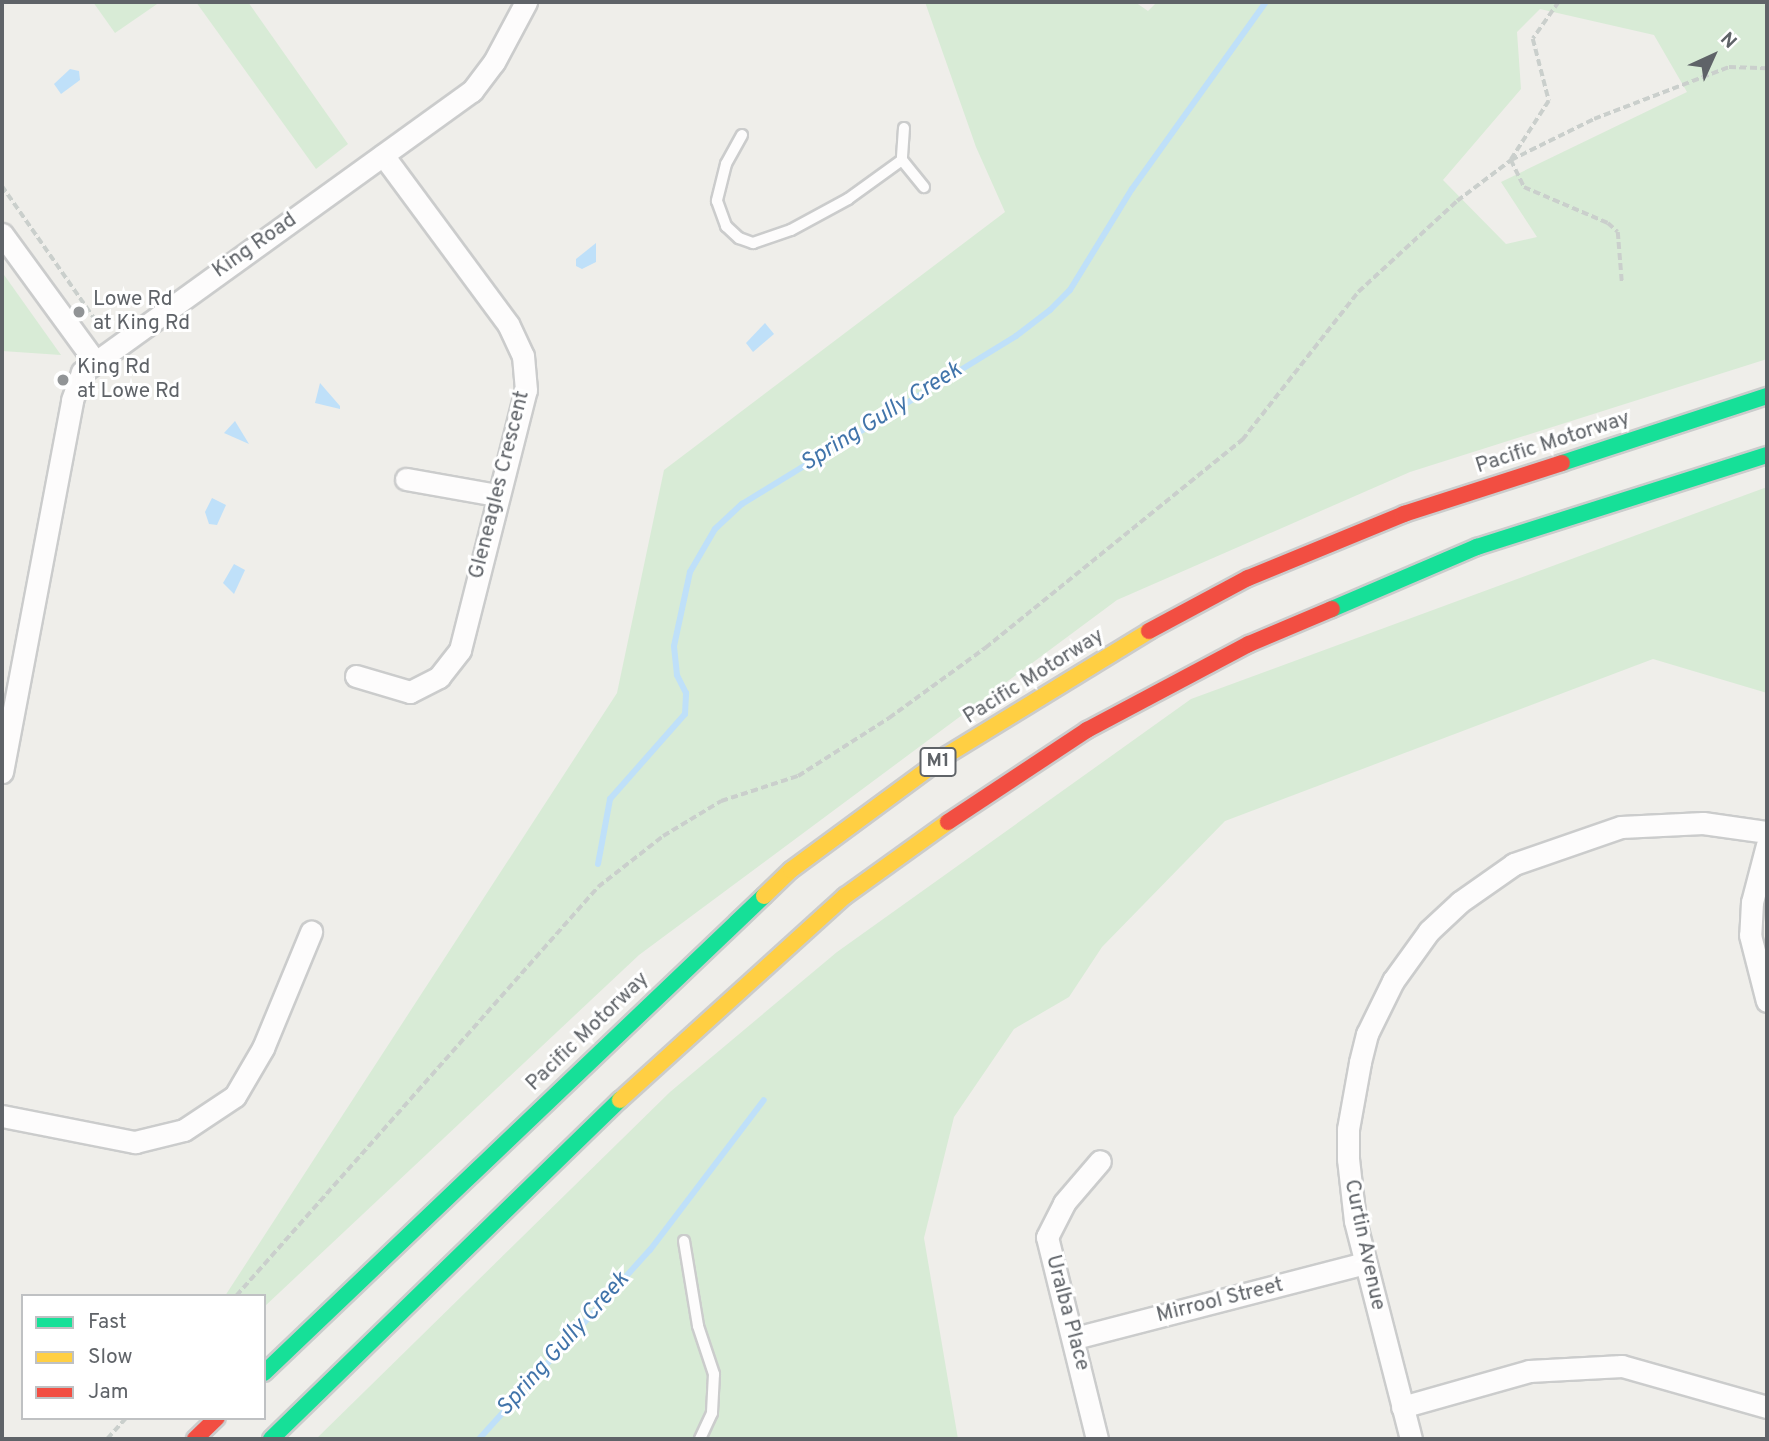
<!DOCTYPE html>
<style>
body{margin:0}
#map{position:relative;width:1769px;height:1441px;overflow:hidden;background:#efeeea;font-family:Overpass,sans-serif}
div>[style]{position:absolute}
.green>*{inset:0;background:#d8ebd6}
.water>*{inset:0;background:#bfe0f9}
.stream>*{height:6px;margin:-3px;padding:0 3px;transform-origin:3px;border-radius:3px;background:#bfe0f9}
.path>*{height:3.5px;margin-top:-1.75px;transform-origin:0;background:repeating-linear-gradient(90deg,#cacfcc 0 7px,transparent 0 10.5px)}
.roads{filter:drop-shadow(2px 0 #cbcccc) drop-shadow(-2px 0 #cbcccc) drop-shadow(0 2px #cbcccc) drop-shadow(0 -2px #cbcccc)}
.lane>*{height:10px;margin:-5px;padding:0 5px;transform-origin:5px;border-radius:5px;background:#fdfcfc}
.street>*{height:21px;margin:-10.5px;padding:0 10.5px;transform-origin:10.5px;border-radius:10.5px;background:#fdfcfc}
.fast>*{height:16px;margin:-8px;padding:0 8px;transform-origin:8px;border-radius:8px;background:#16e098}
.slow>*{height:16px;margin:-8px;padding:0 8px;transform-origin:8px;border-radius:8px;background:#ffcf43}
.jam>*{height:16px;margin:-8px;padding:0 8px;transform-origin:8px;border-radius:8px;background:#f24e42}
.dots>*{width:19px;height:19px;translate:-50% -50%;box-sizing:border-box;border:4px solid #fff;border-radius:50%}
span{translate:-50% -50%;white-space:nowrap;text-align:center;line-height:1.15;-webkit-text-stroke:6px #fff;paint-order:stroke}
.shield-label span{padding:2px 5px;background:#fff;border:2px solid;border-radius:5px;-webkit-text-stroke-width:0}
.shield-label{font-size:19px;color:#5f6368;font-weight:700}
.street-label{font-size:21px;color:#5f6368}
.poi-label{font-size:21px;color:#5f6368}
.left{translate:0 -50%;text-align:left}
.water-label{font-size:23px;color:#4174aa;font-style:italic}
.frame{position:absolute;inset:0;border:4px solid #5f6368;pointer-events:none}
.legend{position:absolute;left:21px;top:1294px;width:245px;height:126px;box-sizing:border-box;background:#fff;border:2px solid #bfc1c3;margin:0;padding:9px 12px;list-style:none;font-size:21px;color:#5f6368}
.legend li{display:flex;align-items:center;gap:14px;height:35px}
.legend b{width:35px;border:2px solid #bfc1c3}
.north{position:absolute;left:1678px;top:21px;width:70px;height:70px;-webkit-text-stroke:5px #fff;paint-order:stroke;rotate:45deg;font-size:19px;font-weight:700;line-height:28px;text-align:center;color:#5f6368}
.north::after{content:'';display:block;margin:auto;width:24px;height:32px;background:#5f6368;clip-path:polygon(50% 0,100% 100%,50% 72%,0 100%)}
</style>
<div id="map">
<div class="green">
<div style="clip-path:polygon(93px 2px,160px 2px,115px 33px)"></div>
<div style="clip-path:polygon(196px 2px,248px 2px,348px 144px,316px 169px)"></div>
<div style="clip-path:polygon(evenodd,925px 2px,1135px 2px,1148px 11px,1157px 2px,1767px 2px,1767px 359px,1410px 472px,1117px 600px,639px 955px,264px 1307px,264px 1296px,225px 1296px,617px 693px,664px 470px,1005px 212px,976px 147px,925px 2px,1540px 9px,1654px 35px,1687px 92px,1501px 182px,1537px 237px,1506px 244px,1443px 180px,1521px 89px,1517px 32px,1540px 9px)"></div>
<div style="clip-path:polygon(2px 272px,61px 355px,2px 351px)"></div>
<div style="clip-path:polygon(1767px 487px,1767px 693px,1653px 659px,1225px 821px,1102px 947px,1069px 997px,1014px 1029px,954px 1117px,924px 1238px,958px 1439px,316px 1439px,670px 1092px,837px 952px,1191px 699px)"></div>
</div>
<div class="water">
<div style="clip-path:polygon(70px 69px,79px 71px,80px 80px,61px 94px,54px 84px)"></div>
<div style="clip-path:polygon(596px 243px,596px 262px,582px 269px,576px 266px,576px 259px)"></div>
<div style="clip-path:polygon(765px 323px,774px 334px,753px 352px,746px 343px)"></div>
<div style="clip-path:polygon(320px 383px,340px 406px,340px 409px,315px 403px)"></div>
<div style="clip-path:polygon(235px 421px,249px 444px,224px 433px)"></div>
<div style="clip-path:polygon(212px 498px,226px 505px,217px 525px,209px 524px,205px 512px)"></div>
<div style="clip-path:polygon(234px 564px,245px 570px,234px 594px,223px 583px)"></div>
</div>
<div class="stream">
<div style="left:598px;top:864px;width:66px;rotate:-79.5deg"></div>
<div style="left:610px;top:799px;width:113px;rotate:-48.6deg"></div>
<div style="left:685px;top:714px;width:21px;rotate:-87deg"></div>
<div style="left:686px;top:693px;width:20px;rotate:-117deg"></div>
<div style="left:677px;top:675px;width:29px;rotate:-96deg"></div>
<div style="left:674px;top:646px;width:76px;rotate:-77.8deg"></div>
<div style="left:690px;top:572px;width:50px;rotate:-59.8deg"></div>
<div style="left:715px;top:529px;width:37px;rotate:-43deg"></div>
<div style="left:742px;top:504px;width:321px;rotate:-31.5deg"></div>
<div style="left:1016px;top:336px;width:43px;rotate:-37.4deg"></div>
<div style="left:1050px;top:310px;width:28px;rotate:-45deg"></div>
<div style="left:1070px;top:290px;width:119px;rotate:-58.5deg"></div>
<div style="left:1132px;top:189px;width:230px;rotate:-54.4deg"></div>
<div style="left:479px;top:1439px;width:255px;rotate:-47.9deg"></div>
<div style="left:650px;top:1250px;width:188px;rotate:-52.8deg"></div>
</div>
<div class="path">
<div style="left:1559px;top:2px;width:45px;rotate:125.1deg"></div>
<div style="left:1533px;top:39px;width:64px;rotate:75.5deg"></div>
<div style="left:1549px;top:101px;width:70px;rotate:122.8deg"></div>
<div style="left:1511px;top:160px;width:30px;rotate:64deg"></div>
<div style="left:1524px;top:187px;width:91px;rotate:23.2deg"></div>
<div style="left:1608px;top:223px;width:13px;rotate:42deg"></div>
<div style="left:1618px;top:232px;width:50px;rotate:85.4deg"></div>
<div style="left:2px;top:186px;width:166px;rotate:55.1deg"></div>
<div style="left:236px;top:1296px;width:546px;rotate:-48.49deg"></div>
<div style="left:598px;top:887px;width:83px;rotate:-38.1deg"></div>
<div style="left:663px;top:836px;width:68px;rotate:-31.1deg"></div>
<div style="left:721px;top:801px;width:81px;rotate:-18deg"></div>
<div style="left:798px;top:776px;width:108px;rotate:-32.5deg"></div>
<div style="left:889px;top:718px;width:119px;rotate:-36.1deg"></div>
<div style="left:985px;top:648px;width:331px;rotate:-39deg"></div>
<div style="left:1242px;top:440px;width:188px;rotate:-51.9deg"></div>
<div style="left:1358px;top:292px;width:134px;rotate:-42.6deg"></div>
<div style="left:1457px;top:201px;width:68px;rotate:-37.2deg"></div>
<div style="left:1511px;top:160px;width:93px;rotate:-26.3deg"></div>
<div style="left:1594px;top:119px;width:145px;rotate:-21.1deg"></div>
<div style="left:1729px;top:67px;width:38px;rotate:2deg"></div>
<div style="left:107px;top:1439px;width:28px;rotate:-48deg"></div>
</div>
<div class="roads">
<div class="lane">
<div style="left:904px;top:128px;width:32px;rotate:94deg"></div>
<div style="left:902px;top:160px;width:35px;rotate:51deg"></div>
<div style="left:742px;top:135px;width:33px;rotate:119deg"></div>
<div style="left:726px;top:164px;width:38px;rotate:104deg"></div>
<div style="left:717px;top:201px;width:27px;rotate:70deg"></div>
<div style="left:726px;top:226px;width:18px;rotate:43deg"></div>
<div style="left:739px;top:238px;width:15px;rotate:20deg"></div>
<div style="left:753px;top:243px;width:40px;rotate:-18.9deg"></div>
<div style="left:791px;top:230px;width:65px;rotate:-28.5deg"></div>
<div style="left:848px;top:199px;width:67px;rotate:-35.8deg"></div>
<div style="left:684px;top:1241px;width:86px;rotate:80.6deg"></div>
<div style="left:698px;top:1326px;width:51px;rotate:71.6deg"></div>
<div style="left:714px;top:1374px;width:39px;rotate:93deg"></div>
<div style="left:712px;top:1413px;width:29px;rotate:115deg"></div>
</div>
<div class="street">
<div style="left:2px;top:234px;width:156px;rotate:53.9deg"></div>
<div style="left:406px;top:479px;width:92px;rotate:10deg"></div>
<div style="left:356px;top:676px;width:56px;rotate:16.5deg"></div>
<div style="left:410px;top:692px;width:33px;rotate:-27deg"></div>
<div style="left:439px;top:677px;width:34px;rotate:-52deg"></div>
<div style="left:460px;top:650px;width:268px;rotate:-75.8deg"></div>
<div style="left:526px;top:390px;width:34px;rotate:-95deg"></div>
<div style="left:523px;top:356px;width:35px;rotate:-115deg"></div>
<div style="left:508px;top:324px;width:210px;rotate:-126.5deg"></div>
<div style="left:2px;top:772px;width:379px;rotate:-79.3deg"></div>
<div style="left:72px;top:400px;width:30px;rotate:-70deg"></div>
<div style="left:82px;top:372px;width:481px;rotate:-35.8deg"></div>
<div style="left:472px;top:91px;width:36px;rotate:-53deg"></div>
<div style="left:494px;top:62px;width:68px;rotate:-61.9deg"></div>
<div style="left:1767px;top:845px;width:59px;rotate:104.7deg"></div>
<div style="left:1752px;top:902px;width:33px;rotate:93deg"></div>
<div style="left:1750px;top:935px;width:68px;rotate:75.6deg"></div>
<div style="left:2px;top:1116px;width:136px;rotate:11.1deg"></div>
<div style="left:135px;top:1142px;width:50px;rotate:-13.8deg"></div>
<div style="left:184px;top:1130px;width:61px;rotate:-33.7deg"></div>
<div style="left:235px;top:1096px;width:56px;rotate:-59.7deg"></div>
<div style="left:263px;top:1048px;width:126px;rotate:-67.5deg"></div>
<div style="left:1075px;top:1338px;width:299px;rotate:-14.5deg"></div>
<div style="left:1402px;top:1407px;width:132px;rotate:-15.8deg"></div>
<div style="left:1529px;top:1371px;width:93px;rotate:-3.1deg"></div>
<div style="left:1622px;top:1366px;width:151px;rotate:15.8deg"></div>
<div style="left:1097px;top:1439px;width:208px;rotate:-103.9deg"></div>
<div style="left:1047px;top:1237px;width:38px;rotate:-63deg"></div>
<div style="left:1064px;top:1203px;width:55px;rotate:-49.4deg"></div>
<div style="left:1411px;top:1439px;width:225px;rotate:-104.4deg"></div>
<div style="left:1355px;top:1221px;width:62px;rotate:-96.4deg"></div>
<div style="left:1348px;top:1159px;width:30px;rotate:-90deg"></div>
<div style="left:1348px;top:1129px;width:68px;rotate:-79.8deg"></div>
<div style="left:1360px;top:1062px;width:29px;rotate:-76deg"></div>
<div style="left:1367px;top:1034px;width:59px;rotate:-63.9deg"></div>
<div style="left:1393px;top:981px;width:62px;rotate:-54.2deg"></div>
<div style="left:1429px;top:931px;width:42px;rotate:-43.1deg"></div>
<div style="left:1460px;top:902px;width:66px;rotate:-35.1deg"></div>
<div style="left:1514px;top:864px;width:113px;rotate:-19.1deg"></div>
<div style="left:1621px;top:827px;width:82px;rotate:-2.8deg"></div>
<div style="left:1703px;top:823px;width:65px;rotate:8deg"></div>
</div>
<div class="fast">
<div style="left:1562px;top:463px;width:216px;rotate:-18.1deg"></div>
<div style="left:1332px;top:609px;width:158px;rotate:-23.2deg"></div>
<div style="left:1477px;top:547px;width:304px;rotate:-17.6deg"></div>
<div style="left:264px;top:1373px;width:691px;rotate:-43.65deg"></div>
<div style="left:271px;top:1439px;width:487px;rotate:-44.2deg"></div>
</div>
<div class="slow">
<div style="left:764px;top:896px;width:37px;rotate:-44deg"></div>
<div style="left:791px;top:870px;width:194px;rotate:-36.4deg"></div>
<div style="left:947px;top:755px;width:237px;rotate:-31.5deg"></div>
<div style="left:620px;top:1100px;width:304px;rotate:-42.2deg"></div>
<div style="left:845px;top:896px;width:127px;rotate:-35.7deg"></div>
</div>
<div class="jam">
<div style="left:1149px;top:631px;width:112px;rotate:-28.2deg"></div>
<div style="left:1248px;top:578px;width:169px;rotate:-22.3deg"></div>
<div style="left:1404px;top:514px;width:166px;rotate:-17.9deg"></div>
<div style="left:948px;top:822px;width:167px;rotate:-33.5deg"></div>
<div style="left:1087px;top:730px;width:183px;rotate:-28deg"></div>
<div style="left:1249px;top:644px;width:90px;rotate:-22.9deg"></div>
<div style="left:195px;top:1439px;width:30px;rotate:-44deg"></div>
</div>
</div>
<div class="dots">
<div style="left:79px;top:312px;background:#919496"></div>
<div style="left:63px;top:380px;background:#919496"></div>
</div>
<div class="shield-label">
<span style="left:938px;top:762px">M1</span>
</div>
<div class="street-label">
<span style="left:255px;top:246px;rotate:-35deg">King Road</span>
<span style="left:1553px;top:443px;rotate:-18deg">Pacific Motorway</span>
<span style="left:500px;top:485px;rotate:-76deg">Gleneagles Crescent</span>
<span style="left:1034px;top:677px;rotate:-32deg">Pacific Motorway</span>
<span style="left:588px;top:1032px;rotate:-44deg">Pacific Motorway</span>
<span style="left:1364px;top:1245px;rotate:78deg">Curtin Avenue</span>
<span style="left:1220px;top:1301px;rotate:-14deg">Mirrool Street</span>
<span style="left:1067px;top:1313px;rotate:75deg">Uralba Place</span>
</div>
<div class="poi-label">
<span class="left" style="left:93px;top:312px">Lowe Rd<br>at King Rd</span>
<span class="left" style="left:77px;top:380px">King Rd<br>at Lowe Rd</span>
</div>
<div class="water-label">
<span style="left:882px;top:418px;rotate:-32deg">Spring Gully Creek</span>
<span style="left:564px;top:1345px;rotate:-48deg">Spring Gully Creek</span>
</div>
<div class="frame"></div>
<ul class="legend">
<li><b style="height:9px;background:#16e098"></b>Fast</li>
<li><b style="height:9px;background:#ffcf43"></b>Slow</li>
<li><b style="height:9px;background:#f24e42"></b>Jam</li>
</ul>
<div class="north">N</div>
</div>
